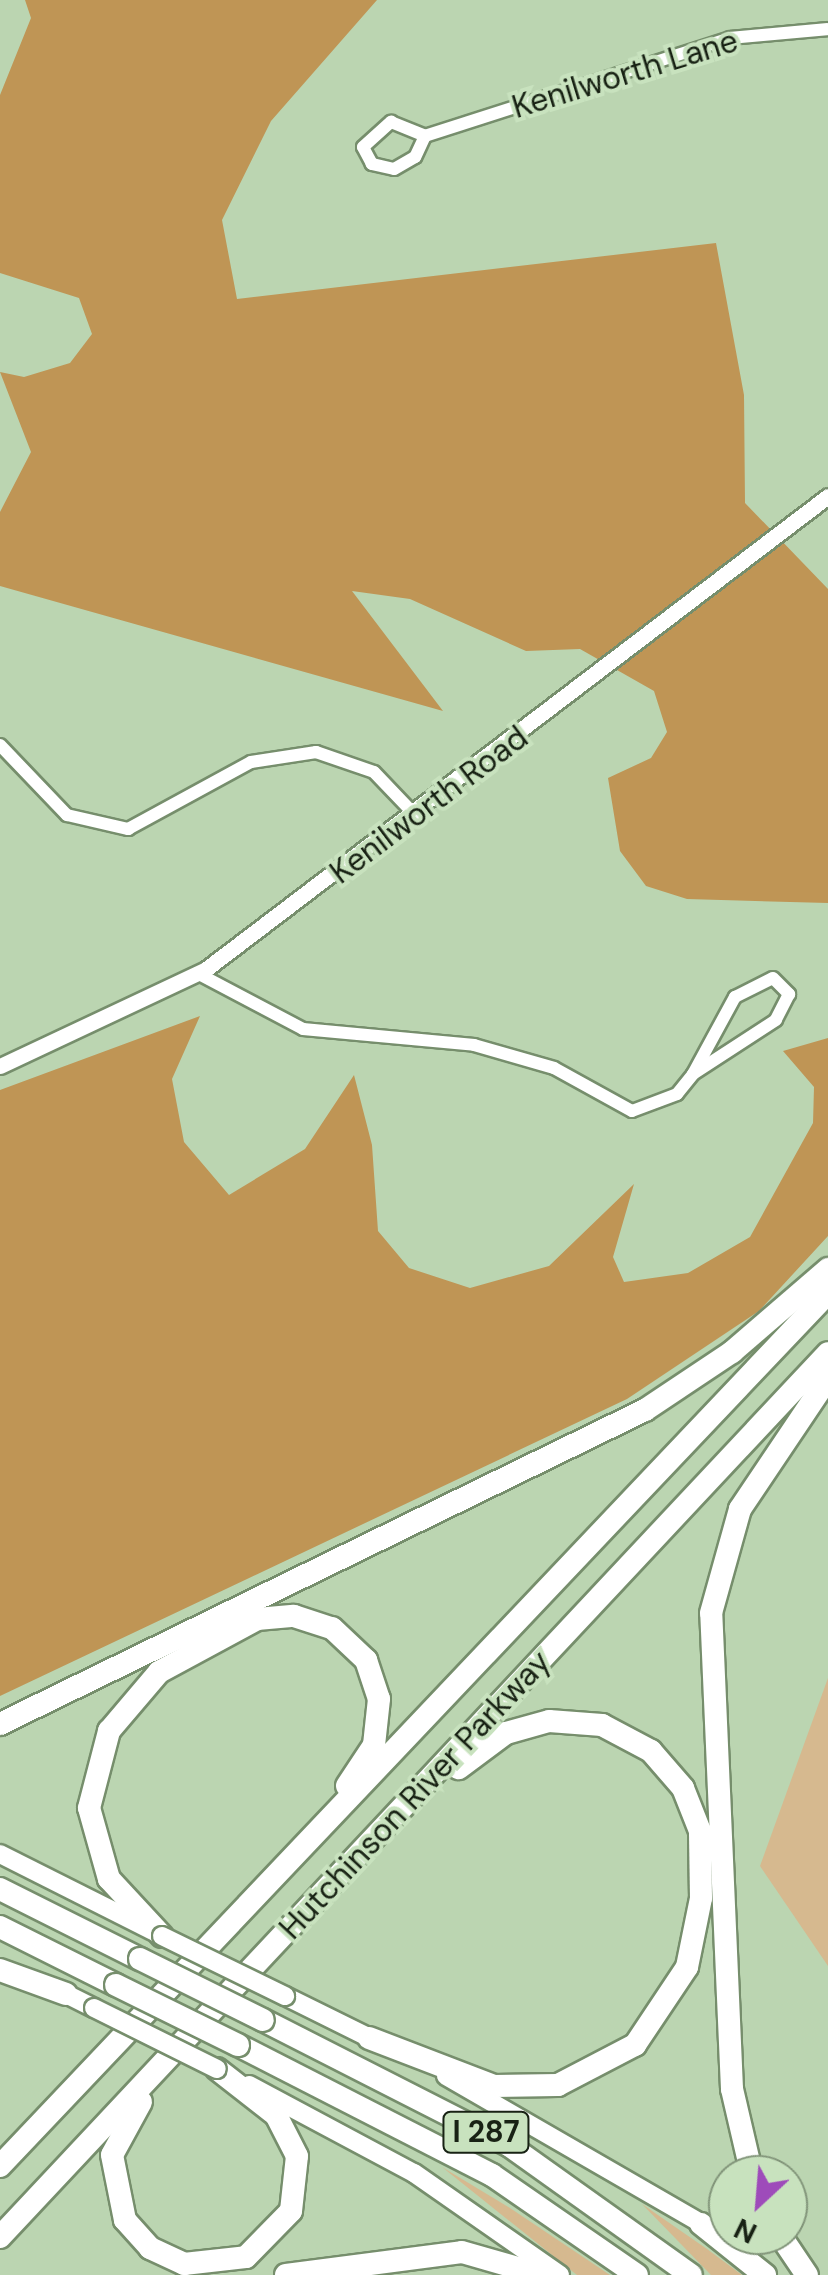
<!DOCTYPE html>
<style>
body{margin:0}
#map{position:relative;width:828px;height:2275px;overflow:hidden;background:#bbd5b1;font-family:"DM Sans",sans-serif}
div>[style]{position:absolute}
.green>*{inset:0;background:#d6b98f}
.forest>*{inset:0;background:#bf9555}
.roads{filter:drop-shadow(2px 0 #768e6c) drop-shadow(-2px 0 #768e6c) drop-shadow(0 2px #768e6c) drop-shadow(0 -2px #768e6c)}
.minor>*{height:12px;margin:-6px;padding:0 6px;transform-origin:6px;border-radius:6px;background:#fff}
.tertiary>*{height:15px;margin:-7.5px;padding:0 7.5px;transform-origin:7.5px;border-radius:7.5px;background:#fff}
.secondary>*{height:18px;margin:-9px;padding:0 9px;transform-origin:9px;border-radius:9px;background:#fff}
.motorway>*{height:22px;margin:-11px;padding:0 11px;transform-origin:11px;border-radius:11px;background:#fff}
.bridges{filter:drop-shadow(2px 0 #768e6c) drop-shadow(-2px 0 #768e6c) drop-shadow(0 2px #768e6c) drop-shadow(0 -2px #768e6c)}
.secondary-bridge>*{height:18px;margin:-9px;padding:0 9px;transform-origin:9px;border-radius:9px;background:#fff}
.motorway-bridge>*{height:22px;margin:-11px;padding:0 11px;transform-origin:11px;border-radius:11px;background:#fff}
span{translate:-50% -50%;white-space:nowrap;text-align:center;line-height:1.15;-webkit-text-stroke:8px #c8e2be;paint-order:stroke}
.shield-label span{padding:2px 8px;background:#c8e2be;border:2px solid;border-radius:8px;-webkit-text-stroke-width:0}
.shield-label{font-size:30px;color:#182214;font-weight:700}
.street-label{font-size:32px;color:#182214}
.north{position:absolute;left:708px;top:2155px;width:100px;height:100px;box-sizing:border-box;background:#c8e2be;border:2px solid #82957a;border-radius:50%;rotate:206deg;font-size:28px;font-weight:700;line-height:40px;text-align:center;color:#182214}
.north::after{content:'';display:block;margin:auto;width:35px;height:45px;background:#9e4bba;clip-path:polygon(50% 0,100% 100%,50% 72%,0 100%)}
</style>
<div id="map">
<div class="green">
<div style="clip-path:polygon(828px 1678px,828px 1966px,760px 1866px)"></div>
<div style="clip-path:polygon(442px 2167px,510px 2208px,610px 2275px,577px 2275px)"></div>
<div style="clip-path:polygon(642px 2204px,707px 2249px,742px 2275px,711px 2275px)"></div>
</div>
<div class="forest">
<div style="clip-path:polygon(25px 0,377px 0,271px 121px,222px 220px,237px 299px,716px 243px,744px 395px,745px 503px,828px 589px,828px 903px,687px 899px,646px 886px,620px 851px,608px 778px,651px 758px,667px 732px,654px 691px,580px 649px,526px 651px,410px 599px,352px 591px,443px 711px,0 586px,0 512px,31px 452px,0 372px,24px 377px,70px 363px,92px 334px,79px 298px,0 273px,0 95px,31px 18px)"></div>
<div style="clip-path:polygon(200px 1016px,172px 1079px,184px 1142px,229px 1195px,305px 1149px,354px 1075px,372px 1145px,378px 1231px,409px 1268px,470px 1288px,549px 1266px,634px 1184px,613px 1257px,624px 1282px,688px 1273px,750px 1237px,813px 1123px,814px 1087px,783px 1051px,828px 1038px,828px 1236px,759px 1311px,627px 1399px,0 1696px,0 1090px)"></div>
</div>
<div class="roads">
<div class="minor">
<div style="left:425px;top:136px;width:23px;rotate:115deg"></div>
<div style="left:415px;top:157px;width:24px;rotate:150deg"></div>
<div style="left:394px;top:169px;width:23px;rotate:-167deg"></div>
<div style="left:372px;top:164px;width:19px;rotate:-118deg"></div>
<div style="left:363px;top:147px;width:38px;rotate:-42deg"></div>
<div style="left:391px;top:122px;width:37px;rotate:22deg"></div>
<div style="left:425px;top:136px;width:320px;rotate:-17.8deg"></div>
<div style="left:730px;top:38px;width:98px;rotate:-5.2deg"></div>
<div style="left:0;top:745px;width:97px;rotate:46.3deg"></div>
<div style="left:67px;top:815px;width:63px;rotate:12.9deg"></div>
<div style="left:128px;top:829px;width:140px;rotate:-28.6deg"></div>
<div style="left:251px;top:762px;width:66px;rotate:-8.7deg"></div>
<div style="left:316px;top:752px;width:61px;rotate:19deg"></div>
<div style="left:374px;top:772px;width:61px;rotate:46.3deg"></div>
<div style="left:197px;top:973px;width:120px;rotate:27.8deg"></div>
<div style="left:303px;top:1029px;width:172px;rotate:5.3deg"></div>
<div style="left:474px;top:1045px;width:83px;rotate:16deg"></div>
<div style="left:554px;top:1068px;width:89px;rotate:28.9deg"></div>
<div style="left:632px;top:1111px;width:48px;rotate:-20.7deg"></div>
<div style="left:677px;top:1094px;width:26px;rotate:-51deg"></div>
<div style="left:773px;top:978px;width:23px;rotate:45deg"></div>
<div style="left:789px;top:994px;width:29px;rotate:117deg"></div>
<div style="left:776px;top:1020px;width:99px;rotate:147deg"></div>
<div style="left:693px;top:1074px;width:88px;rotate:-61.4deg"></div>
<div style="left:735px;top:997px;width:42px;rotate:-26.6deg"></div>
</div>
<div class="tertiary">
<div style="left:0;top:1066px;width:228px;rotate:-25.2deg"></div>
<div style="left:206px;top:969px;width:781px;rotate:-37.25deg"></div>
</div>
<div class="secondary">
<div style="left:0;top:1854px;width:171px;rotate:26.7deg"></div>
<div style="left:54px;top:1988px;width:45px;rotate:26.6deg"></div>
<div style="left:285px;top:1996px;width:104px;rotate:26.3deg"></div>
<div style="left:446px;top:2076px;width:304px;rotate:30deg"></div>
<div style="left:249px;top:2085px;width:187px;rotate:28.1deg"></div>
<div style="left:414px;top:2173px;width:178px;rotate:34.9deg"></div>
</div>
<div class="motorway">
<div style="left:0;top:1724px;width:717px;rotate:-25.96deg"></div>
<div style="left:645px;top:1410px;width:105px;rotate:-33.7deg"></div>
<div style="left:732px;top:1352px;width:127px;rotate:-40.8deg"></div>
<div style="left:0;top:1889px;width:157px;rotate:26.6deg"></div>
<div style="left:0;top:1927px;width:130px;rotate:26.6deg"></div>
<div style="left:162px;top:1936px;width:78px;rotate:-132.9deg"></div>
<div style="left:109px;top:1879px;width:74px;rotate:-105.7deg"></div>
<div style="left:89px;top:1808px;width:80px;rotate:-75.4deg"></div>
<div style="left:109px;top:1731px;width:77px;rotate:-49.7deg"></div>
<div style="left:159px;top:1672px;width:111px;rotate:-28.4deg"></div>
<div style="left:257px;top:1619px;width:37px;rotate:-5deg"></div>
<div style="left:294px;top:1616px;width:40px;rotate:18deg"></div>
<div style="left:332px;top:1628px;width:47px;rotate:43.3deg"></div>
<div style="left:366px;top:1660px;width:41px;rotate:71.6deg"></div>
<div style="left:379px;top:1699px;width:46px;rotate:96.2deg"></div>
<div style="left:374px;top:1745px;width:49px;rotate:123.4deg"></div>
<div style="left:0;top:1970px;width:70px;rotate:20deg"></div>
<div style="left:263px;top:2020px;width:277px;rotate:27deg"></div>
<div style="left:510px;top:2146px;width:222px;rotate:35.5deg"></div>
<div style="left:369px;top:2038px;width:134px;rotate:21deg"></div>
<div style="left:494px;top:2086px;width:64px;rotate:-0.9deg"></div>
<div style="left:558px;top:2085px;width:87px;rotate:-27.5deg"></div>
<div style="left:635px;top:2045px;width:94px;rotate:-56.3deg"></div>
<div style="left:687px;top:1967px;width:70px;rotate:-78.5deg"></div>
<div style="left:701px;top:1898px;width:67px;rotate:-90.9deg"></div>
<div style="left:700px;top:1831px;width:46px;rotate:-111.6deg"></div>
<div style="left:683px;top:1788px;width:49px;rotate:-130.9deg"></div>
<div style="left:651px;top:1751px;width:55px;rotate:-152deg"></div>
<div style="left:602px;top:1725px;width:53px;rotate:-175.7deg"></div>
<div style="left:549px;top:1721px;width:45px;rotate:164.4deg"></div>
<div style="left:506px;top:1733px;width:59px;rotate:143.3deg"></div>
<div style="left:238px;top:2045px;width:285px;rotate:27.1deg"></div>
<div style="left:492px;top:2175px;width:176px;rotate:34.6deg"></div>
<div style="left:141px;top:2102px;width:60px;rotate:118.7deg"></div>
<div style="left:112px;top:2155px;width:66px;rotate:78.7deg"></div>
<div style="left:125px;top:2220px;width:38px;rotate:48deg"></div>
<div style="left:150px;top:2248px;width:38px;rotate:25deg"></div>
<div style="left:184px;top:2264px;width:62px;rotate:-6.4deg"></div>
<div style="left:246px;top:2257px;width:64px;rotate:-45.6deg"></div>
<div style="left:291px;top:2211px;width:55px;rotate:-83.8deg"></div>
<div style="left:297px;top:2156px;width:46px;rotate:-117.1deg"></div>
<div style="left:276px;top:2115px;width:75px;rotate:-142.1deg"></div>
<div style="left:0;top:2166px;width:1203px;rotate:-46.52deg"></div>
<div style="left:752px;top:2175px;width:88px;rotate:-103.1deg"></div>
<div style="left:732px;top:2089px;width:476px;rotate:-92.5deg"></div>
<div style="left:711px;top:1613px;width:108px;rotate:-74.4deg"></div>
<div style="left:740px;top:1509px;width:158px;rotate:-56.1deg"></div>
<div style="left:701px;top:2224px;width:82px;rotate:38.6deg"></div>
<div style="left:780px;top:2235px;width:48px;rotate:56deg"></div>
<div style="left:0;top:2237px;width:1211px;rotate:-46.87deg"></div>
<div style="left:286px;top:2275px;width:177px;rotate:-7.4deg"></div>
<div style="left:462px;top:2252px;width:83px;rotate:16deg"></div>
</div>
</div>
<div class="bridges">
<div class="secondary-bridge">
<div style="left:162px;top:1936px;width:137px;rotate:26deg"></div>
<div style="left:94px;top:2008px;width:137px;rotate:26.4deg"></div>
</div>
<div class="motorway-bridge">
<div style="left:140px;top:1959px;width:137px;rotate:26.4deg"></div>
<div style="left:116px;top:1985px;width:136px;rotate:26.2deg"></div>
</div>
</div>
<div class="shield-label">
<span style="left:486px;top:2132px">I 287</span>
</div>
<div class="street-label">
<span style="left:625px;top:74px;rotate:-17deg">Kenilworth Lane</span>
<span style="left:429px;top:805px;rotate:-37deg">Kenilworth Road</span>
<span style="left:415px;top:1795px;rotate:-47deg">Hutchinson River Parkway</span>
</div>
<div class="north">N</div>
</div>
